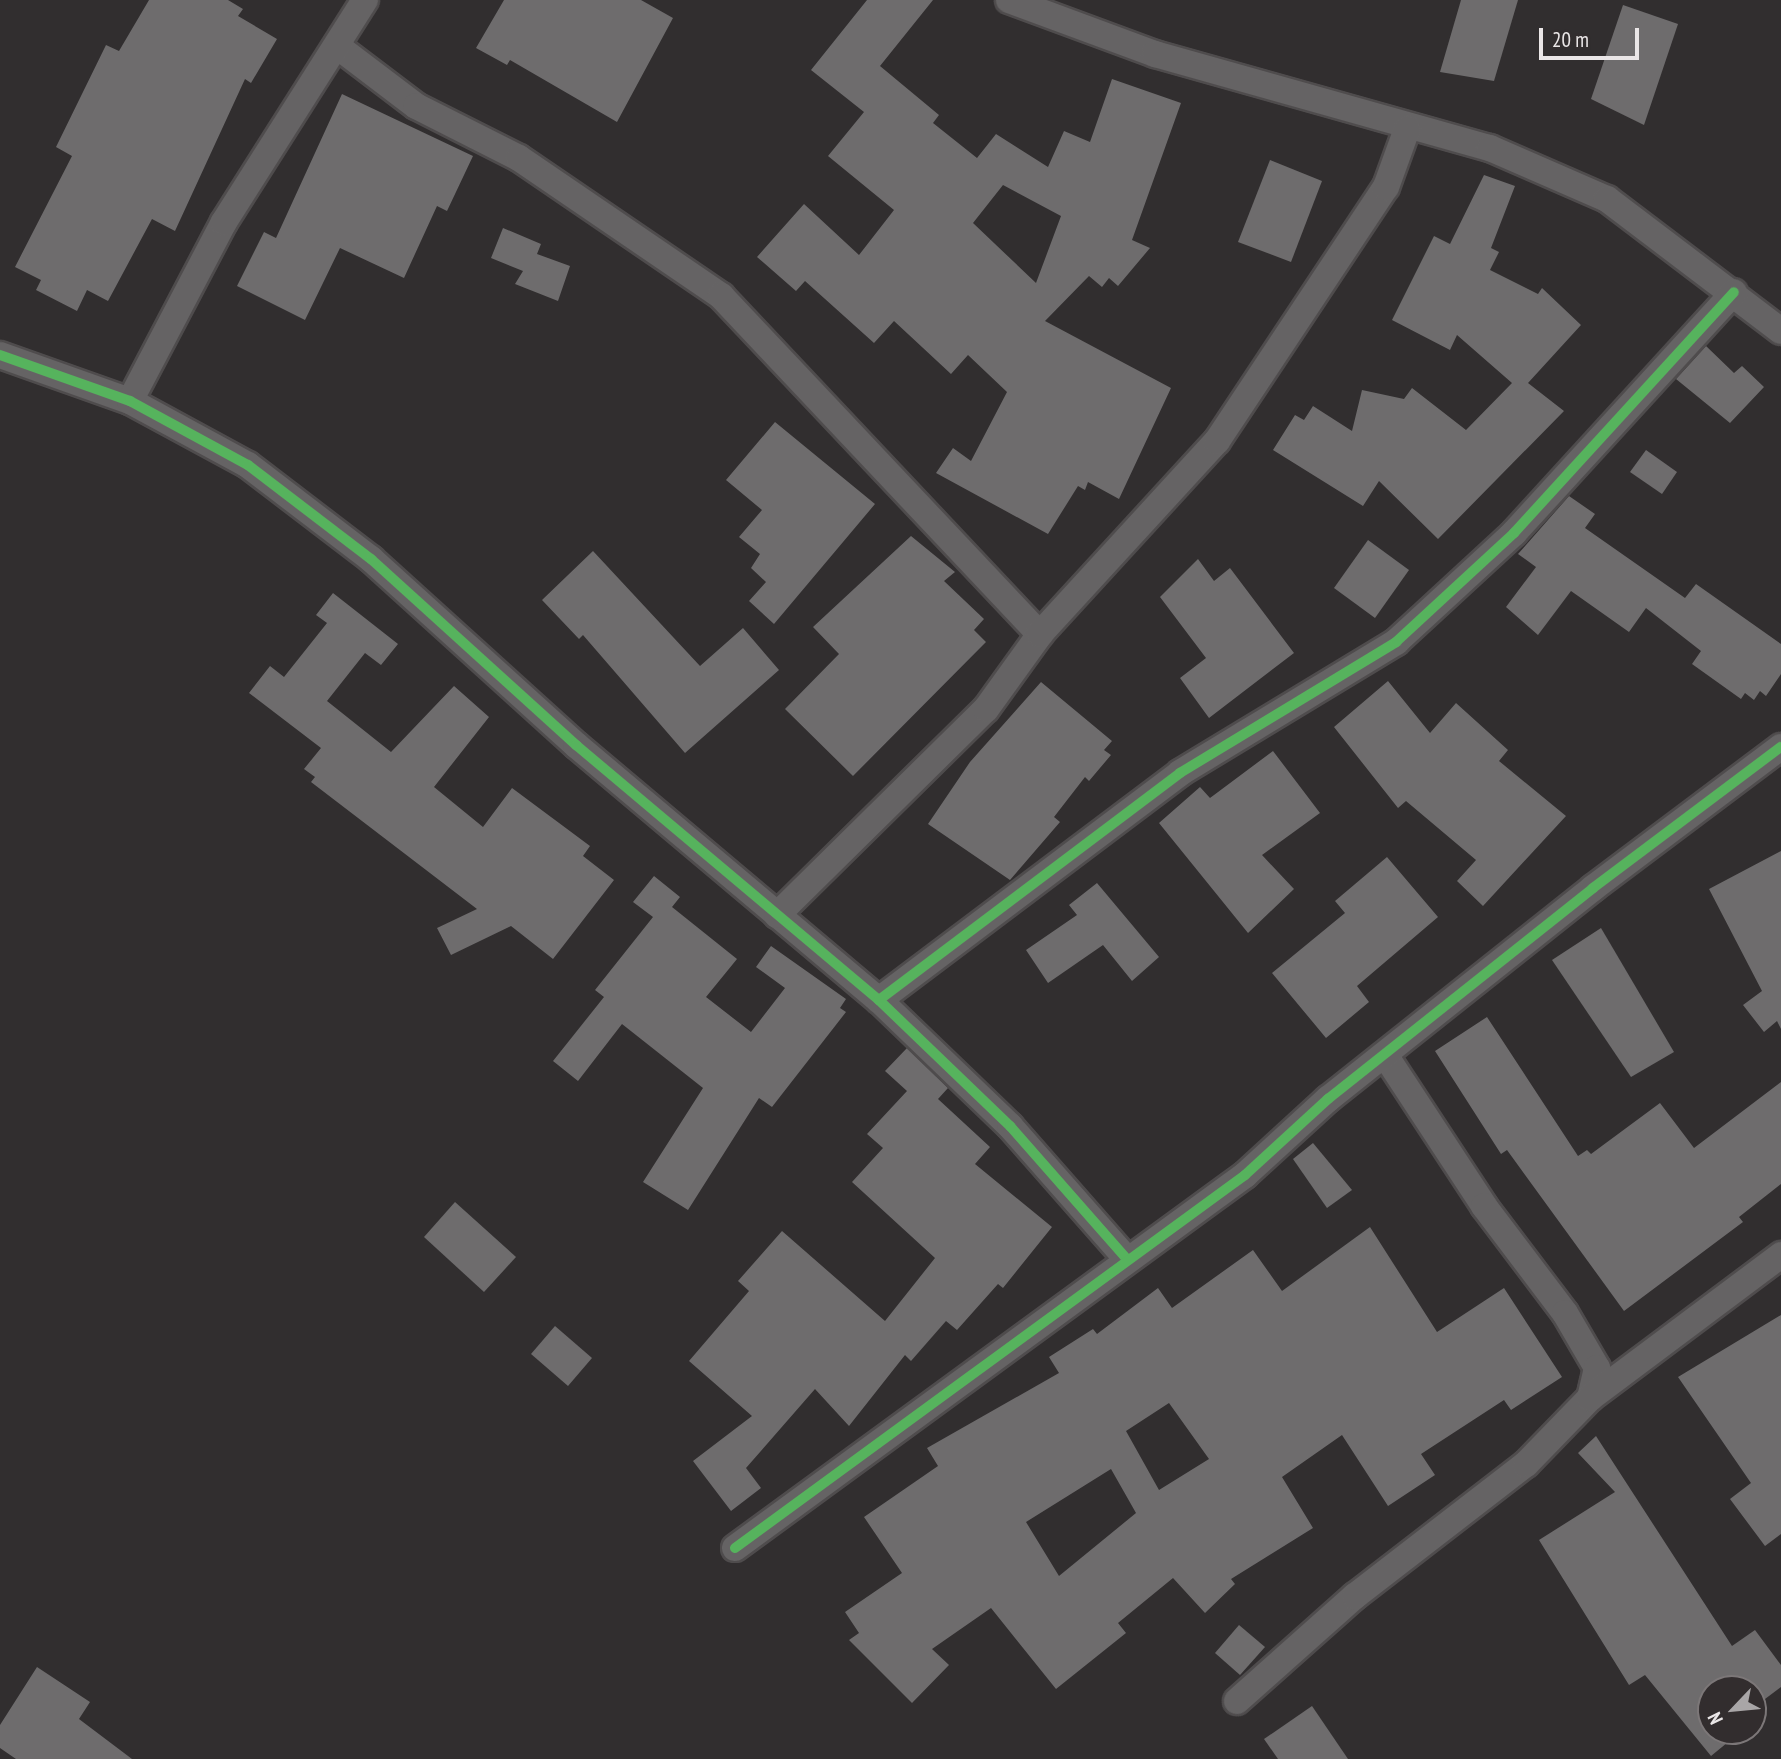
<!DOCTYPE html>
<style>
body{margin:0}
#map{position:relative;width:1781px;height:1759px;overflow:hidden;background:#312e2f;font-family:"PT Sans Narrow",sans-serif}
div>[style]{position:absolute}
.building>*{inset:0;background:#6e6c6d}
.roads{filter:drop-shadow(2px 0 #4f4c4d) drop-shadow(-2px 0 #4f4c4d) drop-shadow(0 2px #4f4c4d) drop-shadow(0 -2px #4f4c4d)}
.street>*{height:26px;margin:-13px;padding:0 13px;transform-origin:13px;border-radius:13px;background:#656364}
.cycleway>*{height:10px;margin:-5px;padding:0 5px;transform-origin:5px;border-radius:5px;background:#56b35d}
span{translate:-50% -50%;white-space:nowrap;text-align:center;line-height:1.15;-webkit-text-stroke:7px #322d2e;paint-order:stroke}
.north{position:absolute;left:1697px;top:1675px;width:70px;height:70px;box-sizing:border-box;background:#322d2e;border:2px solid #7c7778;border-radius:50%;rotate:244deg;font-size:19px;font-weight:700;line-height:28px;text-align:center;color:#eae6e7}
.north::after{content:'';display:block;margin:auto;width:24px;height:32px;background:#a9a6a7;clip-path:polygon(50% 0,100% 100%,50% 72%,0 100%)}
.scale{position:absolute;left:1539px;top:28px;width:100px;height:32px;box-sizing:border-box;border:4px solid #eae6e7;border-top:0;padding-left:9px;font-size:21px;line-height:24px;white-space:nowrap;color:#eae6e7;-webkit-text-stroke:5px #322d2e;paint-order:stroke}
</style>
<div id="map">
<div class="building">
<div style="clip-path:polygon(149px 0,228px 0,243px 9px,238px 16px,277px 39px,251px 83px,245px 79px,175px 231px,152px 219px,108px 301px,87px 290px,77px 311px,36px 290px,41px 280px,15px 267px,72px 156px,56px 147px,106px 45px,119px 51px)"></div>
<div style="clip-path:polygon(504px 0,641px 0,673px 18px,617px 122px,510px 60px,507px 65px,476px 48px)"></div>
<div style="clip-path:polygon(evenodd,867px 0,933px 0,880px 66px,939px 115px,933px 123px,977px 158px,996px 134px,1048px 167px,1064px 131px,1090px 142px,1112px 79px,1181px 103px,1132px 240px,1150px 248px,1118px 286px,1109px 278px,1102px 287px,1089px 276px,1045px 321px,1171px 388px,1119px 499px,1088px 482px,1085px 490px,1078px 486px,1048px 534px,936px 473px,953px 448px,971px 461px,1007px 392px,968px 355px,951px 374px,894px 321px,874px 343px,805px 281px,796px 291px,757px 257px,804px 204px,859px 255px,894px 210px,828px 156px,864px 112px,811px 70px,867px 0,1003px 185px,1061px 216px,1036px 283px,973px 223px,1003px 185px)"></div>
<div style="clip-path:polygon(1461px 0,1518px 0,1494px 81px,1440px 72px)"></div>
<div style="clip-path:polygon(1623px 5px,1678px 24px,1644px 125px,1591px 99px)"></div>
<div style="clip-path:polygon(342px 94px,473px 156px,447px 211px,437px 206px,404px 278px,340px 248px,305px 320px,237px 286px,264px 232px,276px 238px)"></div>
<div style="clip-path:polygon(1270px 160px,1322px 181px,1291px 262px,1238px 242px)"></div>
<div style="clip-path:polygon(1484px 175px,1515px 186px,1491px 248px,1499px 252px,1490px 270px,1538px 294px,1542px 288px,1581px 325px,1528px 383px,1564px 411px,1438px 539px,1379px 481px,1363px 506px,1273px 450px,1295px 415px,1304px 420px,1313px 406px,1352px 431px,1362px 390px,1404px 399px,1412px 388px,1466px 430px,1512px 383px,1457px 335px,1450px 350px,1392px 320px,1434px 236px,1450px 244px)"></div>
<div style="clip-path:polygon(503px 228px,541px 244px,537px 254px,570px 266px,558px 301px,515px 284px,523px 271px,491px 258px)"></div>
<div style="clip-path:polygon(1706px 346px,1734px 373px,1742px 366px,1764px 387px,1730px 423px,1676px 379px)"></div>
<div style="clip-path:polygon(775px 422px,875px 504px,774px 624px,749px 601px,766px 582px,751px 568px,760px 554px,739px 537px,762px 510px,726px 480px)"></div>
<div style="clip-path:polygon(1646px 450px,1677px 472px,1662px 494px,1630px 472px)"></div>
<div style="clip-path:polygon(1569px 496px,1595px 514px,1585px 528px,1685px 598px,1696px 584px,1781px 644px,1781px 674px,1766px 696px,1760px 691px,1754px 700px,1745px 693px,1741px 699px,1692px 664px,1701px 651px,1646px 608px,1629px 632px,1571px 591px,1538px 635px,1506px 607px,1536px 567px,1518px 554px)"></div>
<div style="clip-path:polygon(911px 536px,955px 572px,944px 581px,984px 619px,974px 630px,986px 642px,853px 776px,785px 709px,839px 654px,813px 627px)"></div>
<div style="clip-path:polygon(1368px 540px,1409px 570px,1375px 618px,1334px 588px)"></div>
<div style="clip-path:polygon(593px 551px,700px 666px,743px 628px,779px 670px,685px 753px,583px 635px,579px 639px,542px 600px)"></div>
<div style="clip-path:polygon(1198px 559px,1214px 581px,1230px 568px,1294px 653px,1209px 718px,1180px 678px,1206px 658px,1160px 597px)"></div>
<div style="clip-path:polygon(333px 593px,398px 644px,381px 665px,365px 653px,327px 701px,391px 752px,454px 686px,489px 717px,434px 787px,483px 827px,512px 788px,590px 846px,583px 856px,614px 880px,553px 959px,511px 926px,451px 955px,437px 928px,477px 909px,311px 782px,315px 777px,304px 769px,321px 748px,249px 693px,270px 666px,284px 677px,327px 623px,316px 615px)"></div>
<div style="clip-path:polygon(1388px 681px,1430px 733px,1456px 703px,1508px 750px,1499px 761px,1566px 816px,1483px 906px,1457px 881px,1476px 860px,1406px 801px,1398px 808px,1334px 727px)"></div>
<div style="clip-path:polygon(1041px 682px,1112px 741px,1104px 750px,1111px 755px,1089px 781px,1085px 777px,1054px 817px,1060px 822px,1010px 880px,928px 824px,970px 762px)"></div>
<div style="clip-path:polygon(1273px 751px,1320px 813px,1262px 855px,1294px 889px,1248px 933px,1159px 823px,1200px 787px,1210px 798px)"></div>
<div style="clip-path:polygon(1781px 851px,1781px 1029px,1777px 1021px,1764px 1032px,1743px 1005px,1762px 991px,1709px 889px)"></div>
<div style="clip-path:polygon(1387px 857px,1438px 917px,1357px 986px,1369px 1002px,1326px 1038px,1272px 973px,1345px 913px,1335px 901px)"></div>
<div style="clip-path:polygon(654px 876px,680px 897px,672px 907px,737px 959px,706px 997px,751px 1032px,785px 988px,756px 967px,771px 946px,846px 999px,840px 1008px,846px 1012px,772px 1107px,759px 1098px,688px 1210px,643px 1182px,703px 1088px,622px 1024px,578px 1081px,553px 1061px,604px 997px,595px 990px,653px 917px,633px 902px)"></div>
<div style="clip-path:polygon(1097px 883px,1159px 957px,1132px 981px,1103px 945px,1048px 983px,1026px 950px,1077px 915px,1069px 905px)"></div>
<div style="clip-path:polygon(1601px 928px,1674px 1052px,1631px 1077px,1552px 960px)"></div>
<div style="clip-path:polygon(1487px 1017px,1578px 1156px,1587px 1150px,1591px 1154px,1660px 1103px,1694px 1148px,1781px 1082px,1781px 1184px,1739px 1217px,1743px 1222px,1624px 1311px,1507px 1150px,1501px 1154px,1435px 1051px)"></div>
<div style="clip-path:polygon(907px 1048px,948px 1088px,938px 1099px,990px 1147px,975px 1164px,1052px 1227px,1003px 1288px,998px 1284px,957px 1330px,946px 1321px,911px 1361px,905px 1355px,849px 1426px,815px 1389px,746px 1468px,761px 1488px,731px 1511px,693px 1461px,752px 1416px,689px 1361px,749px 1291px,738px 1281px,782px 1231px,885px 1321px,935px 1258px,852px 1182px,883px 1148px,867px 1134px,907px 1091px,885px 1071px)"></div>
<div style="clip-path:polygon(1313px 1143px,1352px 1190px,1327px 1208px,1293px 1159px)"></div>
<div style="clip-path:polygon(455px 1202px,516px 1257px,484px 1292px,424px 1237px)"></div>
<div style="clip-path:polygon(evenodd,1370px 1227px,1437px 1332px,1504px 1288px,1562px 1377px,1511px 1410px,1504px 1400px,1421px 1454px,1435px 1475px,1388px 1506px,1342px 1435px,1282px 1477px,1313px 1528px,1231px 1579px,1235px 1584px,1205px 1613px,1173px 1578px,1118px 1623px,1126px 1633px,1056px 1689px,991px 1608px,932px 1649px,949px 1665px,912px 1703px,849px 1640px,859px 1633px,845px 1612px,902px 1573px,864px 1517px,938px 1466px,927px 1448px,1059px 1373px,1049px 1357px,1093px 1329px,1097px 1334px,1158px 1288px,1172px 1308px,1253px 1250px,1282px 1291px,1370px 1227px,1169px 1403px,1209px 1459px,1159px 1490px,1126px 1431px,1169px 1403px,1370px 1227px,1111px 1469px,1136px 1513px,1059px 1576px,1026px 1522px,1111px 1469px)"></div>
<div style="clip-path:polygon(1781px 1315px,1781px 1534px,1765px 1546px,1730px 1499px,1751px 1483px,1678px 1377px)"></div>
<div style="clip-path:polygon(555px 1326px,592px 1358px,568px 1386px,531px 1354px)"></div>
<div style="clip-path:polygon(1596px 1436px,1732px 1646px,1755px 1630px,1781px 1665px,1781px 1687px,1753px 1708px,1753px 1689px,1711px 1689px,1711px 1731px,1727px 1731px,1733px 1738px,1711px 1756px,1645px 1675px,1629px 1685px,1539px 1540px,1615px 1492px,1578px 1453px)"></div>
<div style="clip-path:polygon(1239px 1625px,1265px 1647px,1240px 1675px,1215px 1653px)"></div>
<div style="clip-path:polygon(37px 1667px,90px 1702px,79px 1719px,132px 1759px,16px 1759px,0 1748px,0 1725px)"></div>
<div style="clip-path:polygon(1312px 1706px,1348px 1759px,1278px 1759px,1264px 1739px)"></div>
</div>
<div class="roads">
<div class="street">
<div style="left:1009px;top:0;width:156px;rotate:20.3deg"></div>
<div style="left:1155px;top:54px;width:348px;rotate:15.7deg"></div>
<div style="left:1490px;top:148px;width:128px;rotate:23.6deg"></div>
<div style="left:1607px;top:199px;width:218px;rotate:37.2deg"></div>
<div style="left:337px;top:46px;width:99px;rotate:37.2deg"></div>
<div style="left:416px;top:106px;width:115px;rotate:26.8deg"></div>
<div style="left:519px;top:158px;width:245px;rotate:34.3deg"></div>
<div style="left:721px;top:296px;width:465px;rotate:46.7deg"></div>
<div style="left:0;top:355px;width:138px;rotate:19.5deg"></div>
<div style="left:130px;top:401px;width:134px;rotate:28.5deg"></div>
<div style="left:248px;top:465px;width:155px;rotate:37.4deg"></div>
<div style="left:371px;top:559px;width:277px;rotate:42.2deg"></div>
<div style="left:576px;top:745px;width:396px;rotate:40.1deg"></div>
<div style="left:879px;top:1000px;width:182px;rotate:43.9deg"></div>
<div style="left:1010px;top:1126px;width:176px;rotate:48.7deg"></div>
<div style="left:130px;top:401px;width:202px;rotate:-62.3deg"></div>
<div style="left:224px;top:222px;width:263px;rotate:-57.6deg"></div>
<div style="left:777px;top:915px;width:293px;rotate:-44.6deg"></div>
<div style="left:986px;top:709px;width:92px;rotate:-54.2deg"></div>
<div style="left:1040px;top:634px;width:262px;rotate:-47.5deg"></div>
<div style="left:1217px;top:441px;width:305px;rotate:-56.4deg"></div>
<div style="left:1386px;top:187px;width:62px;rotate:-70.1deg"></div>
<div style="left:879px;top:1000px;width:377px;rotate:-37deg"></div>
<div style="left:1180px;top:773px;width:253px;rotate:-31.2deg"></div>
<div style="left:1396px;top:642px;width:161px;rotate:-42.7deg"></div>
<div style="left:1514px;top:533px;width:326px;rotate:-47.6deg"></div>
<div style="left:1385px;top:1055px;width:181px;rotate:56.7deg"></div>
<div style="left:1484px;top:1206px;width:134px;rotate:52.9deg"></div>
<div style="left:1565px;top:1313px;width:64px;rotate:59.8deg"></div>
<div style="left:1597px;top:1368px;width:31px;rotate:103deg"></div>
<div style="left:735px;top:1548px;width:632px;rotate:-36.18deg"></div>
<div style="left:1245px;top:1175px;width:113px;rotate:-42.5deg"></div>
<div style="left:1328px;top:1099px;width:339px;rotate:-38.5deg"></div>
<div style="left:1593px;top:888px;width:235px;rotate:-36.9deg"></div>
<div style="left:1237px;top:1701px;width:158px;rotate:-41.7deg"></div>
<div style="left:1355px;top:1596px;width:216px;rotate:-37.7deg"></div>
<div style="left:1526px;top:1464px;width:92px;rotate:-45.9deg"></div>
<div style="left:1590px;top:1398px;width:239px;rotate:-36.8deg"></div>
</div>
</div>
<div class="cycleway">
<div style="left:0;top:355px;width:138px;rotate:19.5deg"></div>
<div style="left:130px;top:401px;width:134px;rotate:28.5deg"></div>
<div style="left:248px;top:465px;width:155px;rotate:37.4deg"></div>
<div style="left:371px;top:559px;width:277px;rotate:42.2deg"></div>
<div style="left:576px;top:745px;width:396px;rotate:40.1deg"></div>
<div style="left:879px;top:1000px;width:182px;rotate:43.9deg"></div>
<div style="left:1010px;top:1126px;width:176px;rotate:48.7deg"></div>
<div style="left:879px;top:1000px;width:377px;rotate:-37deg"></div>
<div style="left:1180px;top:773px;width:253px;rotate:-31.2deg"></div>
<div style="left:1396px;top:642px;width:161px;rotate:-42.7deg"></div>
<div style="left:1514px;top:533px;width:326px;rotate:-47.6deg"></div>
<div style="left:735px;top:1548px;width:632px;rotate:-36.18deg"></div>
<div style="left:1245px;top:1175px;width:113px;rotate:-42.5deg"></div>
<div style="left:1328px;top:1099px;width:339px;rotate:-38.5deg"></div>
<div style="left:1593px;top:888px;width:235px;rotate:-36.9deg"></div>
</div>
<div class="north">N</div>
<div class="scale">20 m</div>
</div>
